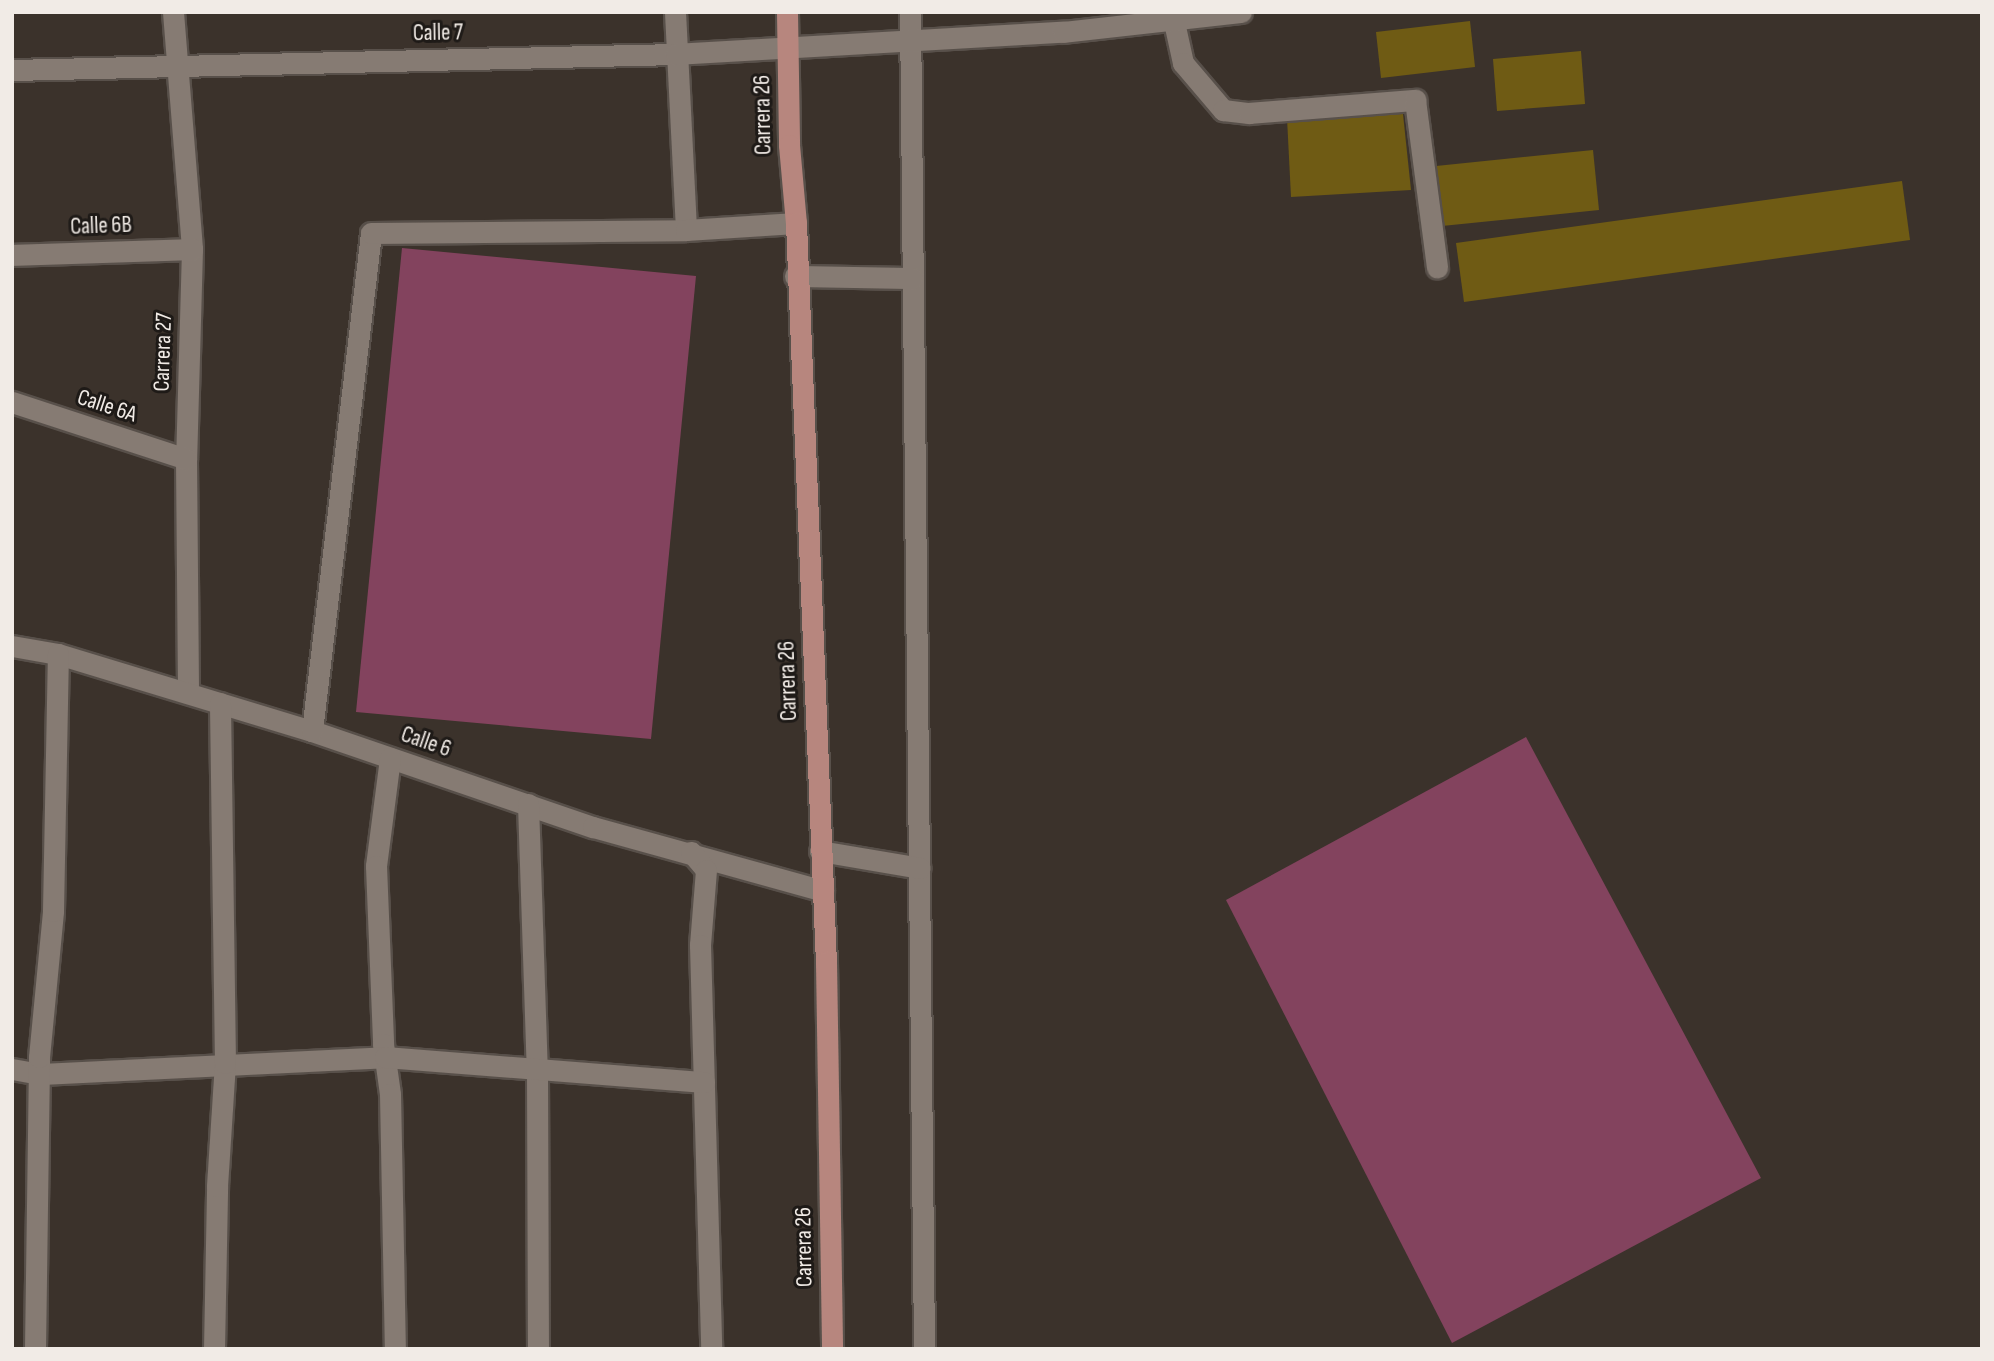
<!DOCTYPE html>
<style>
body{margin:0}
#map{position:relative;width:1994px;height:1361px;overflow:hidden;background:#3b322b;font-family:"Sofia Sans Condensed",sans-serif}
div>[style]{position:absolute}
.green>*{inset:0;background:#83435e}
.building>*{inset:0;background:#6f5b14}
.roads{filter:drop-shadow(2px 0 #58504a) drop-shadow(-2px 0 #58504a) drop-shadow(0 2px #58504a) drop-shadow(0 -2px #58504a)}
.minor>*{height:21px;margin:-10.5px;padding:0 10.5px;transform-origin:10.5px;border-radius:10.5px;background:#867b73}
.major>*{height:21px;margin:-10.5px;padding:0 10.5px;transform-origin:10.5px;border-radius:10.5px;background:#b7867e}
span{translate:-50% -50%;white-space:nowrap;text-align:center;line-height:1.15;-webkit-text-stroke:6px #1e1a17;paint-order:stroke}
.street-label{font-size:23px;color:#f1ebe6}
.frame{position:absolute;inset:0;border:14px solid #f1ebe6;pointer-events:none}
</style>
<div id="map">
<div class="green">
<div style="clip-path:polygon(402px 248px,696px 276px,651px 739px,356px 712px)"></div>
<div style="clip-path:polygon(1526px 737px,1761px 1178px,1452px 1343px,1226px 900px)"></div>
</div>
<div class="building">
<div style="clip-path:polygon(1470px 21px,1475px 67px,1381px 78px,1376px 32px)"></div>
<div style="clip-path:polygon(1581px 51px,1585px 104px,1497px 111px,1493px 59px)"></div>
<div style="clip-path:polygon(1403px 114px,1411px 190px,1291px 197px,1287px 118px)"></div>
<div style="clip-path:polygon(1593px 150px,1599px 210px,1442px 226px,1436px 166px)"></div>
<div style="clip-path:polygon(1902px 181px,1910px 240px,1464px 302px,1456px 243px)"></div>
</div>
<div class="roads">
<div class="minor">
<div style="left:173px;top:12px;width:238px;rotate:85.4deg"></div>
<div style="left:192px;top:249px;width:210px;rotate:91.6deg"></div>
<div style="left:186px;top:459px;width:234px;rotate:89.5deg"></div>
<div style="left:675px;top:12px;width:218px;rotate:87.1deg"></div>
<div style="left:910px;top:12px;width:1337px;rotate:89.4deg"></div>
<div style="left:1174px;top:22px;width:42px;rotate:77.6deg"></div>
<div style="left:1183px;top:63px;width:62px;rotate:49.6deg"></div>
<div style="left:1223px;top:110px;width:26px;rotate:7deg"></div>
<div style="left:1249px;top:113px;width:167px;rotate:-4.5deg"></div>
<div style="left:1415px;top:100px;width:169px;rotate:82.5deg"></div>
<div style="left:12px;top:70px;width:664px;rotate:-1.38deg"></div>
<div style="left:676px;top:54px;width:388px;rotate:-3.3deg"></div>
<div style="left:1063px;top:32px;width:179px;rotate:-6.4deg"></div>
<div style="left:12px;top:255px;width:180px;rotate:-1.9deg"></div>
<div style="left:795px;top:276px;width:117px;rotate:1deg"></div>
<div style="left:12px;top:402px;width:183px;rotate:18.1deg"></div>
<div style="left:12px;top:646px;width:47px;rotate:9.9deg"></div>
<div style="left:58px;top:654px;width:265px;rotate:16.9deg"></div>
<div style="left:312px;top:731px;width:297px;rotate:18.9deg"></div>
<div style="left:593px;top:827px;width:239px;rotate:15.5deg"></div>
<div style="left:312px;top:731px;width:501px;rotate:-83.24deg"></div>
<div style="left:371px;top:233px;width:315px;rotate:-0.5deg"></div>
<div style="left:686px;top:230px;width:110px;rotate:-3.6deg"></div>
<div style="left:390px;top:758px;width:109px;rotate:97.4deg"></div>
<div style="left:376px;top:866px;width:178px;rotate:87.7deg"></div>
<div style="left:383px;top:1044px;width:50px;rotate:82deg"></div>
<div style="left:390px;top:1094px;width:255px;rotate:88.9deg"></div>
<div style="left:528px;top:804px;width:266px;rotate:88.1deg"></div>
<div style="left:537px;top:1070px;width:279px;rotate:89.8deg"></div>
<div style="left:820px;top:851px;width:101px;rotate:9.6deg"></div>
<div style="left:691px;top:852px;width:23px;rotate:50deg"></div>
<div style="left:706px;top:870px;width:75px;rotate:94.6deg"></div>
<div style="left:700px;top:945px;width:404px;rotate:88.4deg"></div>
<div style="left:12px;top:1069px;width:29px;rotate:10deg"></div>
<div style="left:41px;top:1074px;width:344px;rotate:-2.8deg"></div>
<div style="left:385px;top:1057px;width:320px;rotate:4.5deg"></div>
<div style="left:35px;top:1349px;width:292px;rotate:-89.2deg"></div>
<div style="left:39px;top:1057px;width:147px;rotate:-84.5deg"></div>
<div style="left:53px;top:911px;width:257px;rotate:-88.9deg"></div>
<div style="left:214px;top:1349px;width:163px;rotate:-88.9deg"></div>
<div style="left:217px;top:1186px;width:123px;rotate:-86.3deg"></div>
<div style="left:225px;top:1063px;width:360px;rotate:-90.8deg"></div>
</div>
<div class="major">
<div style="left:787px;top:12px;width:133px;rotate:89.1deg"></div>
<div style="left:789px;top:145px;width:78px;rotate:84.9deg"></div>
<div style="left:796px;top:223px;width:740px;rotate:87.68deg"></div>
<div style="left:826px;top:962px;width:387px;rotate:89.1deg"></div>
</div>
</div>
<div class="street-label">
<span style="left:438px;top:33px;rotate:-1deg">Calle 7</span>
<span style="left:763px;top:115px;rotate:-91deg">Carrera 26</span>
<span style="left:101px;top:226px;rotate:-2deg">Calle 6B</span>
<span style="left:163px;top:352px;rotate:-88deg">Carrera 27</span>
<span style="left:107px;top:406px;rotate:18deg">Calle 6A</span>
<span style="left:788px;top:681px;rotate:-92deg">Carrera 26</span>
<span style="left:426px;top:742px;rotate:19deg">Calle 6</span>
<span style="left:804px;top:1247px;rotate:-91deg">Carrera 26</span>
</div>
<div class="frame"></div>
</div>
